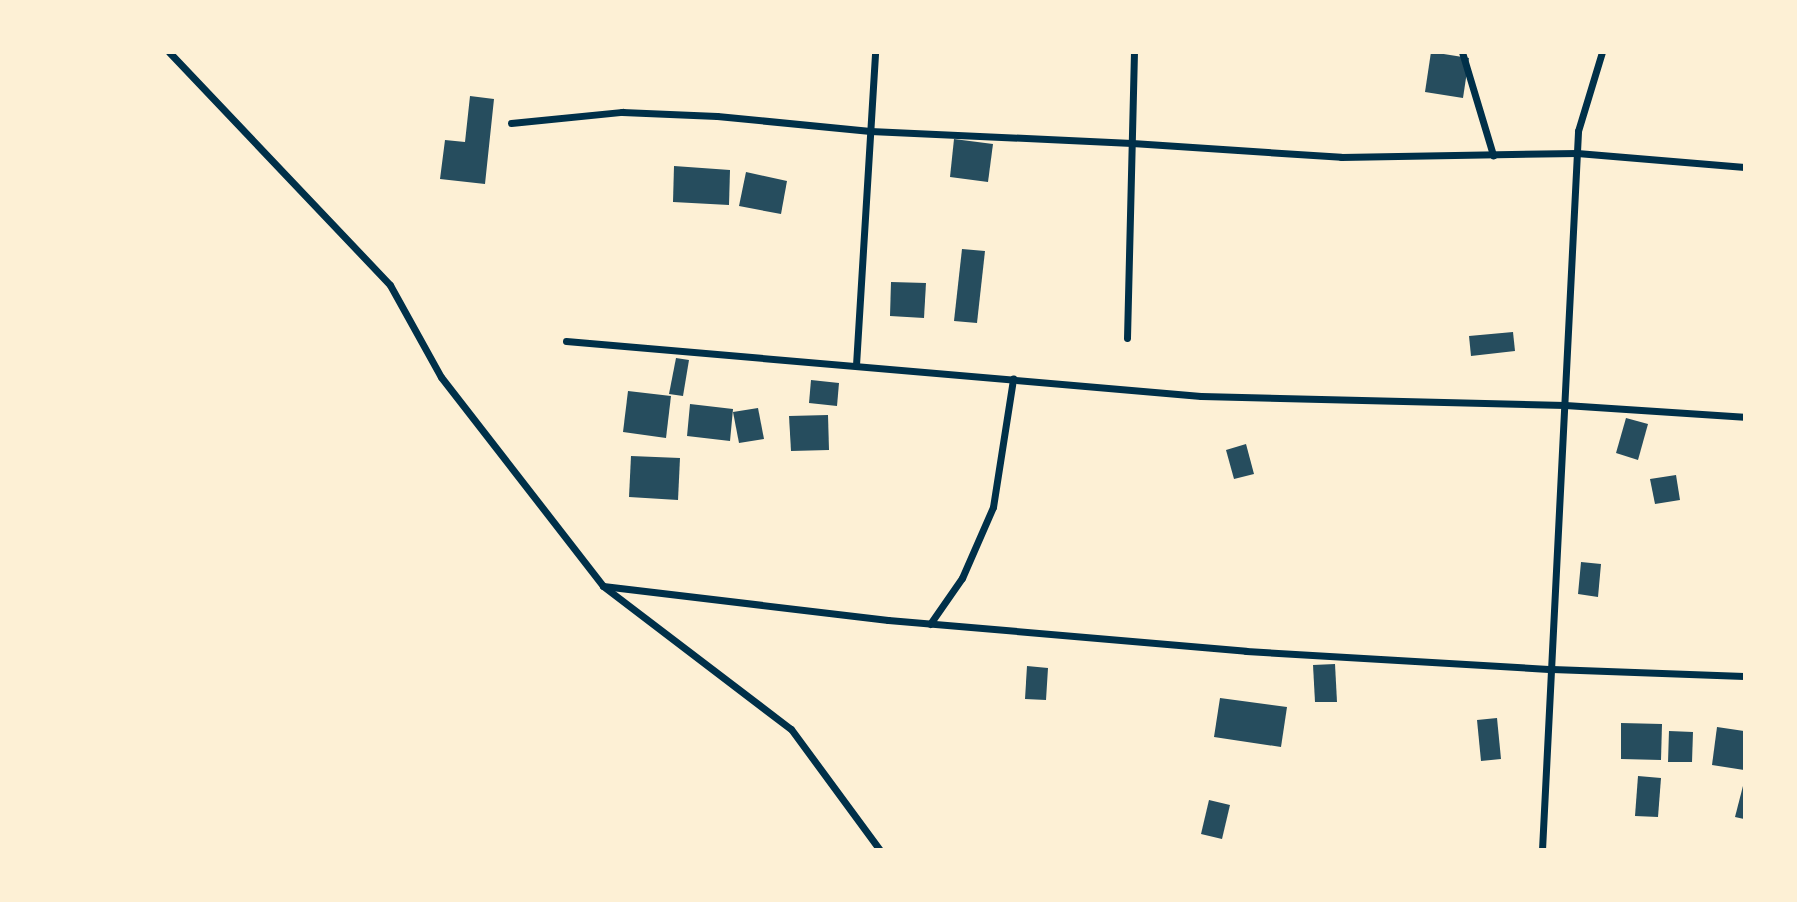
<!DOCTYPE html>
<style>
body{margin:0}
#map{position:relative;width:1797px;height:902px;overflow:hidden;background:#fdf0d5;font-family:"Space Grotesk",sans-serif}
div>[style]{position:absolute}
.building>*{inset:0;background:#264d5e}
.minor>*{height:7px;margin:-3.5px;padding:0 3.5px;transform-origin:3.5px;border-radius:3.5px;background:#003049}
span{translate:-50% -50%;white-space:nowrap;text-align:center;line-height:1.15;-webkit-text-stroke:7px #fdf0d5;paint-order:stroke}
.frame{position:absolute;inset:0;border:54px solid #fdf0d5;pointer-events:none}
</style>
<div id="map">
<div class="building">
<div style="clip-path:polygon(1431px 52px,1469px 58px,1463px 98px,1425px 92px)"></div>
<div style="clip-path:polygon(470px 96px,494px 99px,485px 184px,440px 179px,445px 140px,465px 142px)"></div>
<div style="clip-path:polygon(954px 139px,993px 144px,988px 182px,950px 177px)"></div>
<div style="clip-path:polygon(674px 166px,730px 170px,729px 205px,673px 202px)"></div>
<div style="clip-path:polygon(746px 172px,787px 181px,781px 214px,739px 206px)"></div>
<div style="clip-path:polygon(962px 249px,985px 251px,977px 323px,954px 321px)"></div>
<div style="clip-path:polygon(891px 282px,926px 283px,924px 318px,890px 316px)"></div>
<div style="clip-path:polygon(1513px 332px,1515px 351px,1471px 356px,1469px 336px)"></div>
<div style="clip-path:polygon(676px 358px,689px 360px,683px 396px,669px 394px)"></div>
<div style="clip-path:polygon(811px 380px,839px 383px,837px 406px,809px 403px)"></div>
<div style="clip-path:polygon(628px 391px,671px 396px,666px 438px,623px 432px)"></div>
<div style="clip-path:polygon(690px 404px,733px 409px,730px 441px,687px 436px)"></div>
<div style="clip-path:polygon(758px 408px,764px 439px,739px 443px,733px 412px)"></div>
<div style="clip-path:polygon(828px 415px,829px 450px,791px 451px,789px 416px)"></div>
<div style="clip-path:polygon(1626px 418px,1648px 424px,1638px 460px,1616px 453px)"></div>
<div style="clip-path:polygon(1246px 444px,1254px 474px,1234px 479px,1226px 450px)"></div>
<div style="clip-path:polygon(631px 456px,680px 458px,678px 500px,629px 497px)"></div>
<div style="clip-path:polygon(1676px 475px,1680px 500px,1655px 504px,1650px 479px)"></div>
<div style="clip-path:polygon(1581px 562px,1601px 564px,1598px 597px,1578px 594px)"></div>
<div style="clip-path:polygon(1335px 664px,1337px 702px,1315px 702px,1313px 665px)"></div>
<div style="clip-path:polygon(1027px 666px,1048px 668px,1046px 700px,1025px 699px)"></div>
<div style="clip-path:polygon(1220px 698px,1287px 707px,1281px 747px,1214px 737px)"></div>
<div style="clip-path:polygon(1497px 718px,1501px 759px,1481px 761px,1477px 720px)"></div>
<div style="clip-path:polygon(1621px 723px,1662px 724px,1661px 760px,1621px 759px)"></div>
<div style="clip-path:polygon(1717px 727px,1744px 731px,1744px 770px,1712px 765px)"></div>
<div style="clip-path:polygon(1669px 731px,1693px 732px,1692px 762px,1668px 762px)"></div>
<div style="clip-path:polygon(1638px 776px,1661px 778px,1658px 817px,1635px 816px)"></div>
<div style="clip-path:polygon(1744px 782px,1744px 819px,1735px 817px)"></div>
<div style="clip-path:polygon(1209px 800px,1230px 805px,1222px 839px,1201px 834px)"></div>
</div>
<div class="minor">
<div style="left:169px;top:52px;width:321px;rotate:46.5deg"></div>
<div style="left:390px;top:285px;width:105px;rotate:61deg"></div>
<div style="left:441px;top:377px;width:264px;rotate:52.2deg"></div>
<div style="left:603px;top:586px;width:236px;rotate:37.3deg"></div>
<div style="left:791px;top:729px;width:150px;rotate:53.7deg"></div>
<div style="left:1462px;top:52px;width:108px;rotate:73.2deg"></div>
<div style="left:511px;top:123px;width:112px;rotate:-5.7deg"></div>
<div style="left:622px;top:112px;width:95px;rotate:2.4deg"></div>
<div style="left:717px;top:116px;width:154px;rotate:5.6deg"></div>
<div style="left:870px;top:131px;width:262px;rotate:2.6deg"></div>
<div style="left:1132px;top:143px;width:209px;rotate:3.8deg"></div>
<div style="left:1341px;top:157px;width:236px;rotate:-1deg"></div>
<div style="left:1577px;top:153px;width:168px;rotate:4.8deg"></div>
<div style="left:1127px;top:338px;width:286px;rotate:-88.6deg"></div>
<div style="left:566px;top:341px;width:637px;rotate:4.95deg"></div>
<div style="left:1201px;top:396px;width:364px;rotate:1.4deg"></div>
<div style="left:1565px;top:405px;width:179px;rotate:3.8deg"></div>
<div style="left:856px;top:365px;width:314px;rotate:-86.5deg"></div>
<div style="left:603px;top:586px;width:287px;rotate:6.8deg"></div>
<div style="left:888px;top:620px;width:359px;rotate:4.9deg"></div>
<div style="left:1246px;top:651px;width:307px;rotate:3.4deg"></div>
<div style="left:1552px;top:669px;width:192px;rotate:2.1deg"></div>
<div style="left:930px;top:624px;width:56px;rotate:-55.2deg"></div>
<div style="left:962px;top:578px;width:77px;rotate:-66.4deg"></div>
<div style="left:993px;top:507px;width:130px;rotate:-81.1deg"></div>
<div style="left:1542px;top:850px;width:720px;rotate:-87.13deg"></div>
<div style="left:1578px;top:131px;width:83px;rotate:-73.1deg"></div>
</div>
<div class="frame"></div>
</div>
